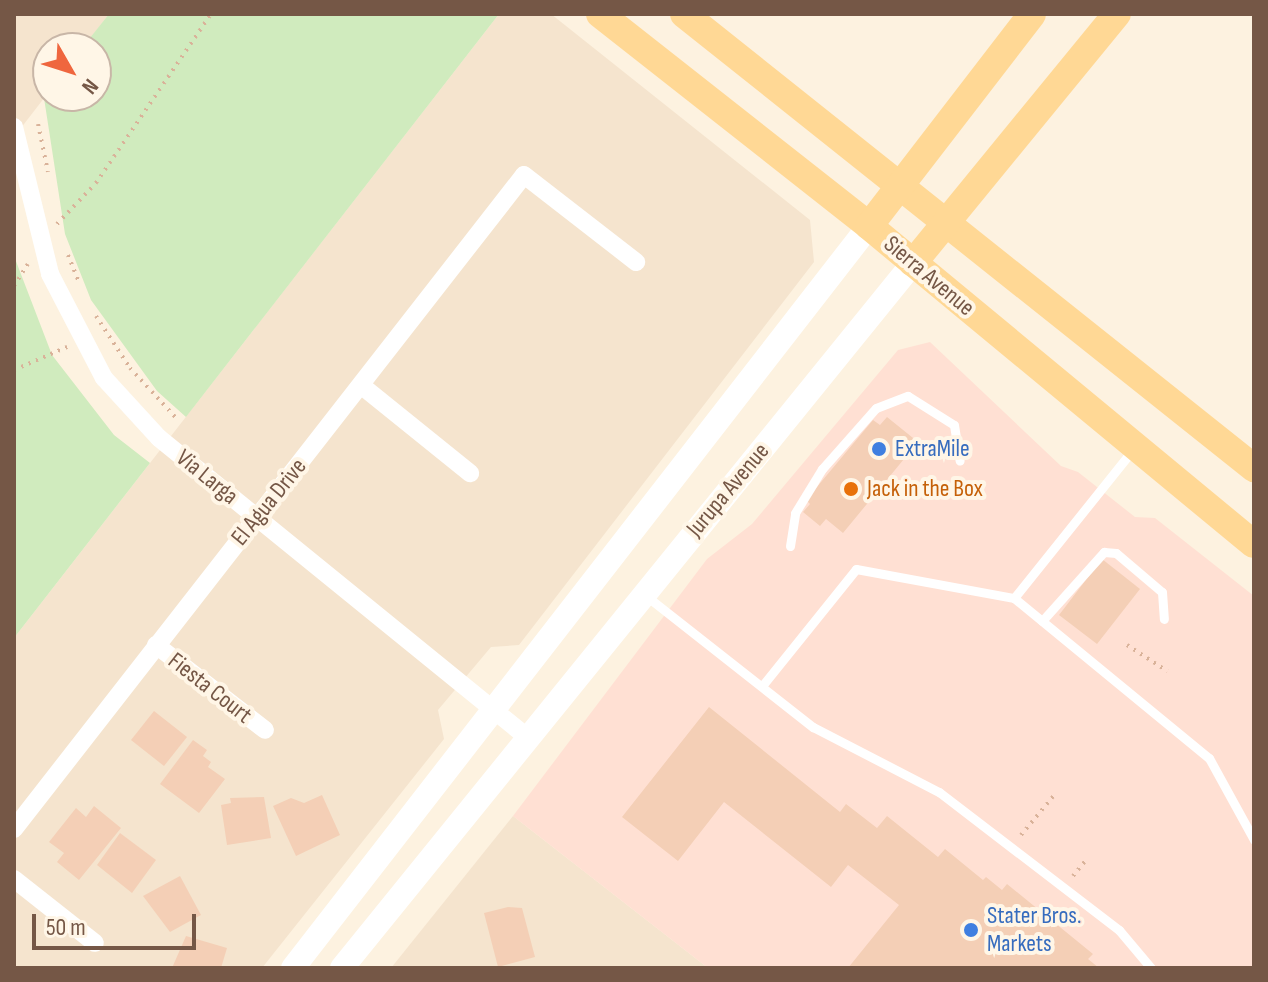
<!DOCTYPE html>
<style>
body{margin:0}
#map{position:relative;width:1268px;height:982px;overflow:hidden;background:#fdf2e0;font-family:"Sofia Sans Condensed",sans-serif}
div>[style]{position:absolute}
.residential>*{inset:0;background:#f5e4ce}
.commercial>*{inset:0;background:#ffe0d3}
.green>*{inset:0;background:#d0ebbe}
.building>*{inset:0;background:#f4cfb6}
.path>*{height:4px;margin-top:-2px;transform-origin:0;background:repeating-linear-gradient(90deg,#d9b299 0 2px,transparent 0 8px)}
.lane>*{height:9px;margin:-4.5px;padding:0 4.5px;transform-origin:4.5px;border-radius:4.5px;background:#fff}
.street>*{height:18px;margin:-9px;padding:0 9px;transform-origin:9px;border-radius:9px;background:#fff}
.secondary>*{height:24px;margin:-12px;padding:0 12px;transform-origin:12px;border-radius:12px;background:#fff}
.primary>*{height:28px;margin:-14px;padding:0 14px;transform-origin:14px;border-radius:14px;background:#ffd895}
.dots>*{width:22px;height:22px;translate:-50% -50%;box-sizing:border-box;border:4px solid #fff6e7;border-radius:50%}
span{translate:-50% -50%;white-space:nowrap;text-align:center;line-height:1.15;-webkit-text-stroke:8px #fff6e7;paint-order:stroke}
.street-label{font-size:24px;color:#755746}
.shop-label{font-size:24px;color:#366cbe}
.left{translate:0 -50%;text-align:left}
.food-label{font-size:24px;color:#c56008}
.frame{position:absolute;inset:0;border:16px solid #755746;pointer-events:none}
.north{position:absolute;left:32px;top:32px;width:80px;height:80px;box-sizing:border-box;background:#fff6e7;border:2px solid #c8b6a7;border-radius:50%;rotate:129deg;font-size:22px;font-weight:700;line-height:32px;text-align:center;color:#755746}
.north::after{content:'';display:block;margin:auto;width:28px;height:36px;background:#ef663e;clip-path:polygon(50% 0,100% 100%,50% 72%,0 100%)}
.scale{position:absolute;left:32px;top:914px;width:164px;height:36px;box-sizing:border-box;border:4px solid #755746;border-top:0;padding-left:10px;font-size:24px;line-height:28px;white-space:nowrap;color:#755746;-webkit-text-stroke:6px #fff6e7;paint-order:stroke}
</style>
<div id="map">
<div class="residential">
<div style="clip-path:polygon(14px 14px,109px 14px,83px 48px,48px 48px,48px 93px,14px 137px)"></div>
<div style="clip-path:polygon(499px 14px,551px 14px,810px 220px,814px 262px,519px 645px,491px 647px,438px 710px,444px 739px,262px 968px,14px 968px,14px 638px)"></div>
<div style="clip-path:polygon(513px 816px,708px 968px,391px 968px)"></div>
</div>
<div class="commercial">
<div style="clip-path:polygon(930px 342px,1061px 466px,1078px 472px,1135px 517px,1155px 518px,1254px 596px,1254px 968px,708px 968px,513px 816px,707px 559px,752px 524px,898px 350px)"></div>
</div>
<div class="green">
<div style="clip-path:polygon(109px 14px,499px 14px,186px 417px,157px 391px,91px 300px,65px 234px,44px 98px,48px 92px,96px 96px,96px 48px,82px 48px)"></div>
<div style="clip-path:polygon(14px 256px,52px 355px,114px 435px,150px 463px,14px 638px)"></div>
</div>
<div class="building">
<div style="clip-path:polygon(887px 417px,918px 442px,843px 533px,826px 519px,820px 526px,803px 512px,810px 504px,806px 500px,873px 420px,880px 425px)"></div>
<div style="clip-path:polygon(1102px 559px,1140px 589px,1097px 644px,1059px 615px)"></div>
<div style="clip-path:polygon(709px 707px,840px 812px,846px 804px,877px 828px,887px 816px,938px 857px,945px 849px,983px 880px,986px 877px,1002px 890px,1007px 884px,1093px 954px,1088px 959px,1099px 968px,848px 968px,899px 905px,848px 865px,831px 887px,724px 802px,678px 861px,622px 817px)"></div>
<div style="clip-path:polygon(154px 711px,187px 737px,164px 766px,131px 740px)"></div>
<div style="clip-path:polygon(193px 740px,207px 750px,203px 756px,211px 762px,208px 767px,225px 779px,199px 813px,160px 784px)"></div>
<div style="clip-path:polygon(322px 795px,340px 835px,296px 856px,273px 806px,291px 798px,304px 803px)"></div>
<div style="clip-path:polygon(264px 797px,271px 838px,227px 845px,221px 805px,231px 803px,230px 798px)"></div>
<div style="clip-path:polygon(94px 806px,121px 828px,79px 880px,57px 862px,64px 853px,49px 842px,76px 808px,86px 817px)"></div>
<div style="clip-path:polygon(120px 833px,156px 860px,132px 893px,97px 865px)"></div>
<div style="clip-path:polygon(180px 876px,201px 915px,170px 932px,143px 896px)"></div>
<div style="clip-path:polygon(508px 907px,522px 908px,535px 957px,498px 967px,484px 913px)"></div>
<div style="clip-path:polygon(186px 936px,227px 948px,221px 968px,172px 968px)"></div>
</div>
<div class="path">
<div style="left:38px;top:124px;width:49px;rotate:78.2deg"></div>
<div style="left:57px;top:224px;width:57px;rotate:-46.4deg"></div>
<div style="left:96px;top:183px;width:204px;rotate:-55.8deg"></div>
<div style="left:68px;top:255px;width:27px;rotate:68deg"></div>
<div style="left:14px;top:286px;width:26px;rotate:-58deg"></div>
<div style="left:96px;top:316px;width:62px;rotate:56.8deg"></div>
<div style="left:130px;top:368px;width:71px;rotate:47.3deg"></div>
<div style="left:14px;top:370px;width:58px;rotate:-23.5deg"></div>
<div style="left:1127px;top:645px;width:48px;rotate:33deg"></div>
<div style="left:1021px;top:835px;width:55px;rotate:-50.2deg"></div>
<div style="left:1073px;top:876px;width:22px;rotate:-51deg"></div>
</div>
<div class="lane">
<div style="left:790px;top:546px;width:33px;rotate:-81deg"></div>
<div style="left:795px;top:513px;width:52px;rotate:-58.5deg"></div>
<div style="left:822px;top:469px;width:81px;rotate:-48.5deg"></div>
<div style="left:876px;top:408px;width:34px;rotate:-21deg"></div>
<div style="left:908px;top:396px;width:54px;rotate:32.2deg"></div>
<div style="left:954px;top:425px;width:36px;rotate:81deg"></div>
<div style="left:645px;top:595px;width:214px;rotate:38.2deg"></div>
<div style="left:813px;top:727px;width:142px;rotate:27.3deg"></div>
<div style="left:939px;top:792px;width:227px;rotate:37.5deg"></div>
<div style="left:1119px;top:930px;width:50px;rotate:49.9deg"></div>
<div style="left:1014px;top:598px;width:192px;rotate:-51.3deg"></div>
<div style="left:1042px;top:621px;width:93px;rotate:-48.1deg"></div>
<div style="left:1104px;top:552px;width:12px;rotate:5deg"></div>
<div style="left:1116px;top:553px;width:60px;rotate:40.3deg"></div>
<div style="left:1162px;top:592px;width:27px;rotate:86deg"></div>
<div style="left:762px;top:686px;width:150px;rotate:-51.2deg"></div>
<div style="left:856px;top:569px;width:161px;rotate:10.4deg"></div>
<div style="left:1014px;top:598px;width:252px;rotate:39.4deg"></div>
<div style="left:1209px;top:758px;width:94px;rotate:61.2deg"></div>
</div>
<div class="street">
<div style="left:14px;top:127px;width:151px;rotate:76.2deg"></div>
<div style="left:50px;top:274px;width:117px;rotate:62.6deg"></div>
<div style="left:104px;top:378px;width:81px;rotate:47.5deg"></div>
<div style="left:159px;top:438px;width:473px;rotate:39.1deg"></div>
<div style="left:362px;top:386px;width:139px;rotate:38.9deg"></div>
<div style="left:156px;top:645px;width:138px;rotate:37.9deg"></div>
<div style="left:14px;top:829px;width:829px;rotate:-52.05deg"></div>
<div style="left:524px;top:175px;width:142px;rotate:37.8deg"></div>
<div style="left:14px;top:879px;width:103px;rotate:38.3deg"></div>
</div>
<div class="secondary">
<div style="left:293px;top:968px;width:939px;rotate:-52.18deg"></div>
<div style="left:342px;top:968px;width:907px;rotate:-50.99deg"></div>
</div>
<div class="primary">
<div style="left:600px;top:14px;width:342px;rotate:38.2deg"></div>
<div style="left:869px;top:226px;width:499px;rotate:39.6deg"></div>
<div style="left:684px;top:14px;width:729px;rotate:38.54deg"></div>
<div style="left:869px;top:226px;width:267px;rotate:-52.4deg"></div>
<div style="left:913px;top:263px;width:322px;rotate:-50.7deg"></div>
</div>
<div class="dots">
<div style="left:879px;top:449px;background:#3f7fe0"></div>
<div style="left:851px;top:489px;background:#e8710a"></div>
<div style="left:971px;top:930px;background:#3f7fe0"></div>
</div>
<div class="street-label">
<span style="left:929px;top:276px;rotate:40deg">Sierra Avenue</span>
<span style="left:207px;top:477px;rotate:39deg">Via Larga</span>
<span style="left:728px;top:490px;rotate:-50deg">Jurupa Avenue</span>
<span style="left:269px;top:502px;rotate:-51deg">El Agua Drive</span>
<span style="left:210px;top:688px;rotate:38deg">Fiesta Court</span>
</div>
<div class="shop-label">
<span class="left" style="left:895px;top:449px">ExtraMile</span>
<span class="left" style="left:987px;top:930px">Stater Bros.<br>Markets</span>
</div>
<div class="food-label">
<span class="left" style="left:867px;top:489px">Jack in the Box</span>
</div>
<div class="frame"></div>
<div class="north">N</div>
<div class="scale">50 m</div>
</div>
